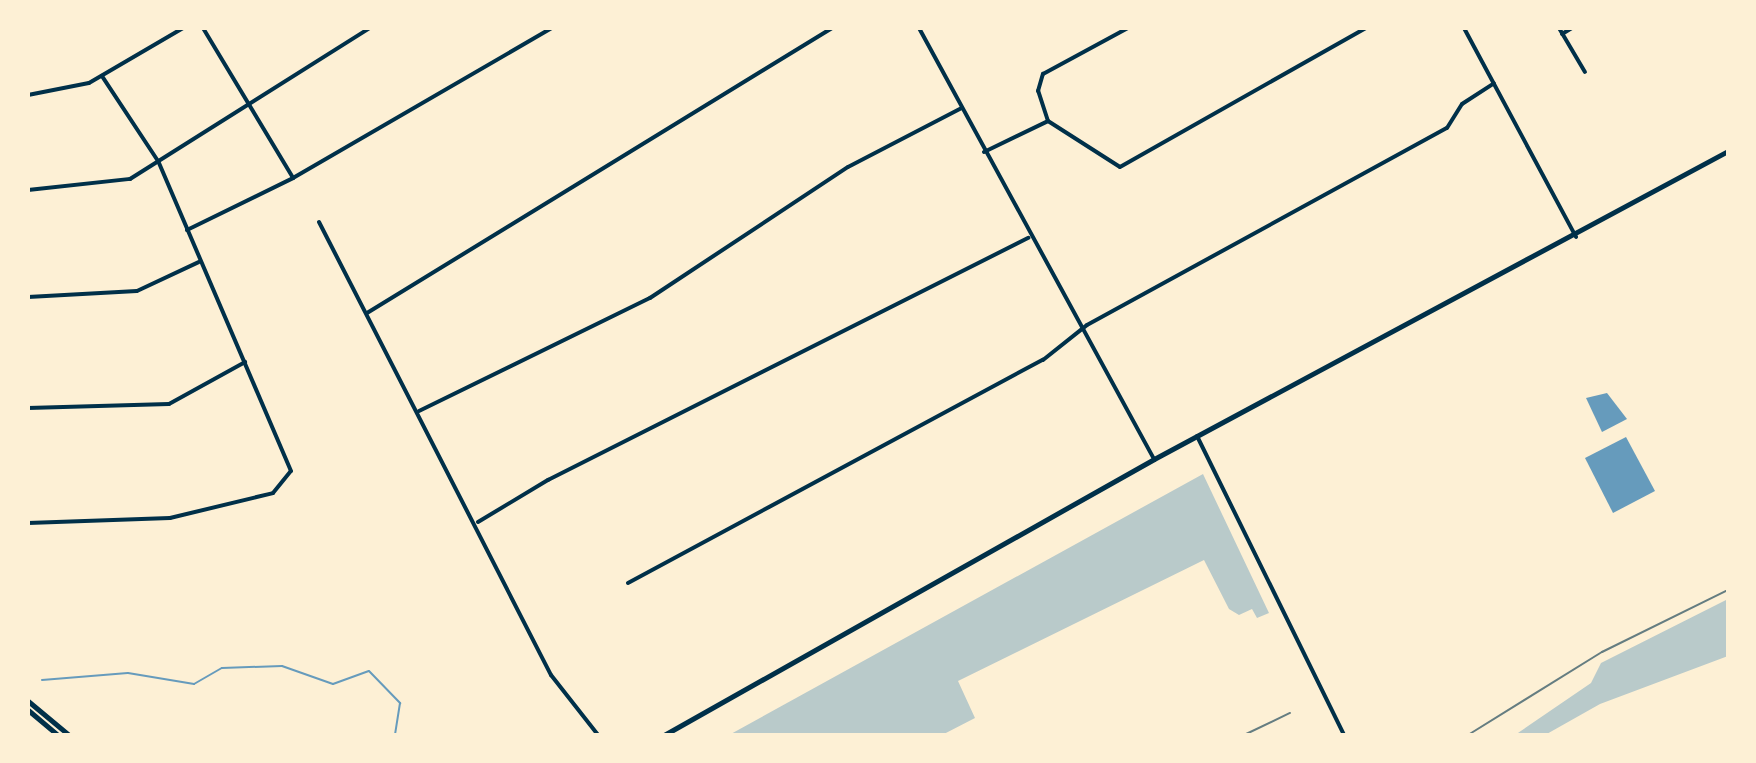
<!DOCTYPE html>
<style>
body{margin:0}
#map{position:relative;width:1756px;height:763px;overflow:hidden;background:#fdf0d5;font-family:"DejaVu Sans",sans-serif}
div>[style]{position:absolute}
.green>*{inset:0;background:#b9caca}
.water>*{inset:0;background:#669bbc}
.stream>*{height:2px;margin:-1px;padding:0 1px;transform-origin:1px;border-radius:1px;background:#669bbc}
.minor>*{height:4px;margin:-2px;padding:0 2px;transform-origin:2px;border-radius:2px;background:#003049}
.tertiary>*{height:5px;margin:-2.5px;padding:0 2.5px;transform-origin:2.5px;border-radius:2.5px;background:#003049}
.secondary>*{height:5px;margin:-2.5px;padding:0 2.5px;transform-origin:2.5px;border-radius:2.5px;background:#003049}
.rail>*{height:2px;margin:-1px;padding:0 1px;transform-origin:1px;border-radius:1px;background:#657d81}
span{translate:-50% -50%;white-space:nowrap;text-align:center;line-height:1.15;-webkit-text-stroke:8px #fdf0d5;paint-order:stroke}
.frame{position:absolute;inset:0;border:30px solid #fdf0d5;pointer-events:none}
</style>
<div id="map">
<div class="green">
<div style="clip-path:polygon(1203px 474px,1269px 613px,1257px 618px,1252px 609px,1239px 615px,1229px 609px,1204px 560px,958px 681px,975px 718px,942px 735px,729px 735px)"></div>
<div style="clip-path:polygon(1728px 599px,1728px 656px,1600px 704px,1545px 735px,1515px 735px,1591px 683px,1601px 663px)"></div>
</div>
<div class="water">
<div style="clip-path:polygon(1607px 393px,1627px 419px,1602px 432px,1586px 398px)"></div>
<div style="clip-path:polygon(1626px 437px,1655px 491px,1613px 513px,1585px 458px)"></div>
</div>
<div class="stream">
<div style="left:42px;top:680px;width:86px;rotate:-4.7deg"></div>
<div style="left:128px;top:673px;width:67px;rotate:9.5deg"></div>
<div style="left:194px;top:684px;width:32px;rotate:-30deg"></div>
<div style="left:222px;top:668px;width:60px;rotate:-1.9deg"></div>
<div style="left:282px;top:666px;width:54px;rotate:19.4deg"></div>
<div style="left:333px;top:684px;width:38px;rotate:-20deg"></div>
<div style="left:369px;top:671px;width:45px;rotate:45.9deg"></div>
<div style="left:400px;top:703px;width:32px;rotate:99deg"></div>
</div>
<div class="minor">
<div style="left:203px;top:28px;width:175px;rotate:59deg"></div>
<div style="left:919px;top:28px;width:491px;rotate:61.4deg"></div>
<div style="left:1464px;top:28px;width:237px;rotate:61.8deg"></div>
<div style="left:1559px;top:28px;width:51px;rotate:59.4deg"></div>
<div style="left:1562px;top:34px;width:12px;rotate:-31deg"></div>
<div style="left:28px;top:95px;width:62px;rotate:-11.1deg"></div>
<div style="left:89px;top:83px;width:109px;rotate:-30.3deg"></div>
<div style="left:1048px;top:121px;width:85px;rotate:32.6deg"></div>
<div style="left:1120px;top:167px;width:283px;rotate:-29.5deg"></div>
<div style="left:1048px;top:121px;width:32px;rotate:-108deg"></div>
<div style="left:1038px;top:91px;width:18px;rotate:-74deg"></div>
<div style="left:1043px;top:74px;width:97px;rotate:-28.4deg"></div>
<div style="left:984px;top:152px;width:71px;rotate:-25.8deg"></div>
<div style="left:28px;top:190px;width:103px;rotate:-6.2deg"></div>
<div style="left:130px;top:179px;width:284px;rotate:-32.2deg"></div>
<div style="left:319px;top:222px;width:509px;rotate:62.88deg"></div>
<div style="left:551px;top:675px;width:76px;rotate:51.9deg"></div>
<div style="left:187px;top:230px;width:118px;rotate:-26.1deg"></div>
<div style="left:293px;top:178px;width:299px;rotate:-30.1deg"></div>
<div style="left:28px;top:297px;width:109px;rotate:-3.2deg"></div>
<div style="left:137px;top:291px;width:68px;rotate:-25.1deg"></div>
<div style="left:367px;top:313px;width:545px;rotate:-31.5deg"></div>
<div style="left:28px;top:408px;width:141px;rotate:-1.6deg"></div>
<div style="left:169px;top:404px;width:87px;rotate:-28.9deg"></div>
<div style="left:419px;top:411px;width:257px;rotate:-26.1deg"></div>
<div style="left:650px;top:298px;width:237px;rotate:-33.5deg"></div>
<div style="left:848px;top:167px;width:128px;rotate:-27.4deg"></div>
<div style="left:1197px;top:436px;width:333px;rotate:63.8deg"></div>
<div style="left:478px;top:522px;width:82px;rotate:-31deg"></div>
<div style="left:548px;top:480px;width:538px;rotate:-26.76deg"></div>
<div style="left:28px;top:523px;width:142px;rotate:-2deg"></div>
<div style="left:170px;top:518px;width:106px;rotate:-13.6deg"></div>
<div style="left:273px;top:493px;width:28px;rotate:-51deg"></div>
<div style="left:291px;top:471px;width:337px;rotate:-113.2deg"></div>
<div style="left:158px;top:161px;width:102px;rotate:-123.4deg"></div>
<div style="left:628px;top:583px;width:471px;rotate:-28.3deg"></div>
<div style="left:1043px;top:360px;width:56px;rotate:-38.5deg"></div>
<div style="left:1087px;top:325px;width:410px;rotate:-28.7deg"></div>
<div style="left:1447px;top:128px;width:28px;rotate:-58deg"></div>
<div style="left:1462px;top:104px;width:38px;rotate:-33deg"></div>
</div>
<div class="tertiary">
<div style="left:28px;top:701px;width:53px;rotate:39.7deg"></div>
<div style="left:28px;top:710px;width:39px;rotate:40deg"></div>
</div>
<div class="secondary">
<div style="left:664px;top:735px;width:562px;rotate:-29.39deg"></div>
<div style="left:1154px;top:459px;width:651px;rotate:-28.22deg"></div>
</div>
<div class="rail">
<div style="left:1244px;top:735px;width:51px;rotate:-25.6deg"></div>
<div style="left:1468px;top:735px;width:158px;rotate:-31.8deg"></div>
<div style="left:1602px;top:652px;width:140px;rotate:-26.2deg"></div>
</div>
<div class="frame"></div>
</div>
